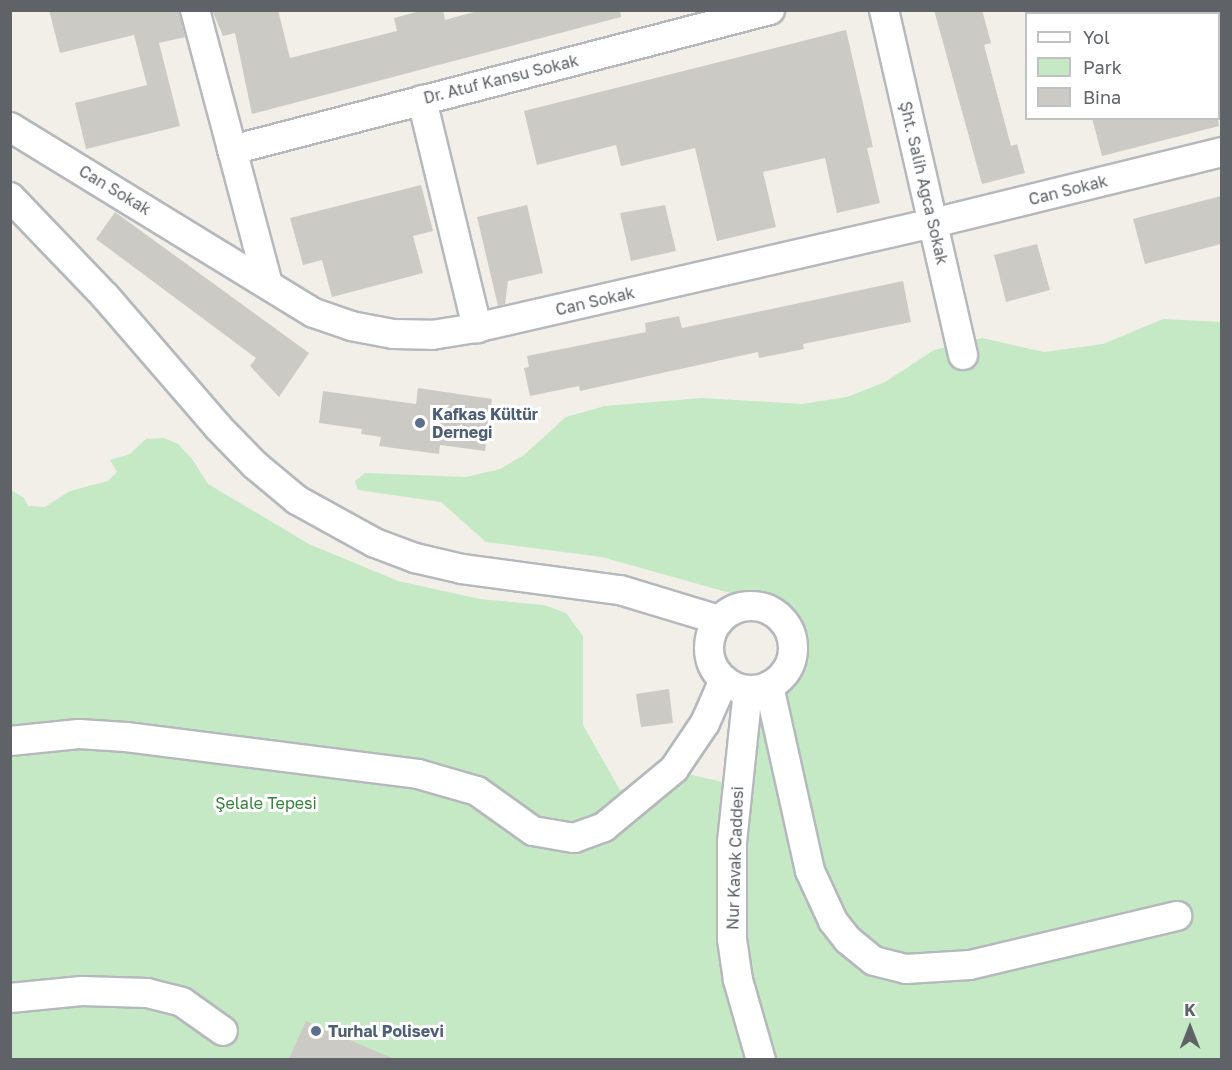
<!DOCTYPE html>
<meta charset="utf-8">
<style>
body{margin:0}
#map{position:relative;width:1232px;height:1070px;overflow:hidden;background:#f1efe8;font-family:"Golos Text",sans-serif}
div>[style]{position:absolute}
.green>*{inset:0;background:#c5e8c5}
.building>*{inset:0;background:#cccac5}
.roads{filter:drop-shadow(2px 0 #b5b8bc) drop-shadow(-2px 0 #b5b8bc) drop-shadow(0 2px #b5b8bc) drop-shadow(0 -2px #b5b8bc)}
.minor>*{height:28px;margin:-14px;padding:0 14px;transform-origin:14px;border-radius:14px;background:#fff}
.minor>.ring{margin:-14px;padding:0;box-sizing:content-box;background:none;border:28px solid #fff;border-radius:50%}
.dots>*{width:16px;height:16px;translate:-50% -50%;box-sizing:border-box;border:3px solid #fff;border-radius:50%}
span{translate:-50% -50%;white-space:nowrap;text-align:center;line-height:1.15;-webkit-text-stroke:6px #fff;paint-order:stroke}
.street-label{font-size:16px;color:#5f6368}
.service-label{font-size:16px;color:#4e5e75;font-weight:700}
.left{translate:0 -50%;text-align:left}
.park-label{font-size:16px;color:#348238}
.frame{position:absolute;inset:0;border:12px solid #5f6368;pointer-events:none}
.legend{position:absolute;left:1025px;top:12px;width:195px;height:108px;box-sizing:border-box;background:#fff;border:2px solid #bfc1c3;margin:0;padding:8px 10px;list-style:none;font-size:18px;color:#5f6368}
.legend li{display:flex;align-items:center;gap:12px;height:30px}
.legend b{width:30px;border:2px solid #bfc1c3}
.north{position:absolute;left:1160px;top:998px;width:60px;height:60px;-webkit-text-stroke:4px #fff;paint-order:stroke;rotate:0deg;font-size:16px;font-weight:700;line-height:24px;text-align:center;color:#5f6368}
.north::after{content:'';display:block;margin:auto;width:21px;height:27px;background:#5f6368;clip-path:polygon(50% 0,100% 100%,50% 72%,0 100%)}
</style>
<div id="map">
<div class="green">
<div style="clip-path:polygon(1163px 319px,1221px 322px,1221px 1059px,11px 1060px,11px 490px,24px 498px,28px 506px,45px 507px,70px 491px,108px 481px,117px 472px,110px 460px,130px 454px,146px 439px,164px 438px,178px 444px,192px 459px,208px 484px,309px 544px,398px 581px,480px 599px,544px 605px,566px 613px,583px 636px,583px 725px,620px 790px,638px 784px,656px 767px,736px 785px,748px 690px,774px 684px,791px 665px,794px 652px,788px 626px,768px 609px,769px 604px,602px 557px,486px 542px,441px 502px,358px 490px,355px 481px,365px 473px,466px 477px,500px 469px,524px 455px,566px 417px,605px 406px,702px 398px,802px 404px,847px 397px,885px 382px,934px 350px,982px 338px,1044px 352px,1103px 344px)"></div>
</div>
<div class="building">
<div style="clip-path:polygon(49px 10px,179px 10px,185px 37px,159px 43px,180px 126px,86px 149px,75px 103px,147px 85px,134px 35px,60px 53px)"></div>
<div style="clip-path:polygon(212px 10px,278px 10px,290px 58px,397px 31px,394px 18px,424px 10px,443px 10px,445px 20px,481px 10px,620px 10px,621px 17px,252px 114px,235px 33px,223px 36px)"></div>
<div style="clip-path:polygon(934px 10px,982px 10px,991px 43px,984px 45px,1011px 146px,1017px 144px,1025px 173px,982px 184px)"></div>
<div style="clip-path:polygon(846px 30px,873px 147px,867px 148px,880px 203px,837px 213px,825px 158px,763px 172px,776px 227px,717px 241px,695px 148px,621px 166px,616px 145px,537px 165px,524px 111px)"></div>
<div style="clip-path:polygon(1092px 118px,1218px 118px,1219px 126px,1102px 156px)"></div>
<div style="clip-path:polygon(421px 185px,433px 231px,413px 236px,423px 273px,332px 297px,322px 260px,303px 265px,290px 218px)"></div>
<div style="clip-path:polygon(1221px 196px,1221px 244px,1145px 264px,1133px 219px)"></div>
<div style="clip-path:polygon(527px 205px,543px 273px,508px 281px,505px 304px,498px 306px,477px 217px)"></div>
<div style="clip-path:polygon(665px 205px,676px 251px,631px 261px,620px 213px)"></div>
<div style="clip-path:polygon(115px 212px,309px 353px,279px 397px,250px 366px,256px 358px,96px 239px)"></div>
<div style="clip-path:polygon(1037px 244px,1050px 290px,1006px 302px,994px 255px)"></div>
<div style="clip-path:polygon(903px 281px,911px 322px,803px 344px,804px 349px,759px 358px,758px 352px,580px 391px,579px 386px,530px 396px,524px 368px,529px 367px,527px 356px,646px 332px,645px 323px,679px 316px,682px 328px)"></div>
<div style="clip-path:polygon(418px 388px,492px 399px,485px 451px,440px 445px,439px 454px,379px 446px,381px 437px,361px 434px,362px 429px,319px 423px,323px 391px,416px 404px)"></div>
<div style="clip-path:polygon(669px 689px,673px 723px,641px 727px,636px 694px)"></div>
<div style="clip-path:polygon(306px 1021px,394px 1059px,289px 1059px)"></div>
</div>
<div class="roads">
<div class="minor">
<div style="left:195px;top:10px;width:284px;rotate:75.1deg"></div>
<div style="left:884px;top:10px;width:354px;rotate:77.1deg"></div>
<div style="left:422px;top:100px;width:235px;rotate:76.4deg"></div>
<div style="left:10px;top:127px;width:356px;rotate:31.5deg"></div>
<div style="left:314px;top:313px;width:39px;rotate:19deg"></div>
<div style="left:351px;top:326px;width:43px;rotate:10.8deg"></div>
<div style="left:393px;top:334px;width:39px;rotate:1deg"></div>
<div style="left:432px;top:335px;width:44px;rotate:-9.2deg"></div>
<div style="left:475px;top:328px;width:470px;rotate:-12.9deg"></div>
<div style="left:933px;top:223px;width:298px;rotate:-13.8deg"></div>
<div style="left:232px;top:150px;width:556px;rotate:-14.59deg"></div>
<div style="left:10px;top:197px;width:137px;rotate:46.2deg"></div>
<div style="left:105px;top:296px;width:173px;rotate:49.2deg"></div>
<div style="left:218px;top:427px;width:53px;rotate:45.8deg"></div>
<div style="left:255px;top:465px;width:55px;rotate:39.8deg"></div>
<div style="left:297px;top:500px;width:89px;rotate:28.9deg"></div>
<div style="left:375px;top:543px;width:43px;rotate:20.6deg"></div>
<div style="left:415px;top:558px;width:48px;rotate:13.2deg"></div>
<div style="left:462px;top:569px;width:159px;rotate:7.6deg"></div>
<div style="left:620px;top:590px;width:103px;rotate:16.9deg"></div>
<div class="ring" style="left:709px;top:606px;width:56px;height:56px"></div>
<div style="left:769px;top:686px;width:189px;rotate:77.5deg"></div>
<div style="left:810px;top:871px;width:55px;rotate:65.3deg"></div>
<div style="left:833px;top:921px;width:24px;rotate:52deg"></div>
<div style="left:848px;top:940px;width:33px;rotate:39deg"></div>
<div style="left:874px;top:961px;width:33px;rotate:14deg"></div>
<div style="left:906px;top:969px;width:64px;rotate:-3.6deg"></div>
<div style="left:970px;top:965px;width:213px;rotate:-13.3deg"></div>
<div style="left:748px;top:690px;width:153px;rotate:96deg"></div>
<div style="left:732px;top:842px;width:97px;rotate:90deg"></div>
<div style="left:732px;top:939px;width:41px;rotate:81.7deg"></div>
<div style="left:738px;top:980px;width:83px;rotate:74deg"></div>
<div style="left:10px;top:741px;width:69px;rotate:-5.8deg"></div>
<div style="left:79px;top:734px;width:47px;rotate:3.7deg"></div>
<div style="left:126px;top:737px;width:294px;rotate:7.2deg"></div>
<div style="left:418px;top:774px;width:61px;rotate:16.1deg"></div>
<div style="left:477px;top:791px;width:69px;rotate:35.5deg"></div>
<div style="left:533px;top:831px;width:42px;rotate:9.7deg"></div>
<div style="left:574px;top:838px;width:32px;rotate:-20deg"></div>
<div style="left:604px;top:827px;width:91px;rotate:-39.6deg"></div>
<div style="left:674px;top:769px;width:55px;rotate:-56deg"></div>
<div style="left:705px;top:723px;width:47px;rotate:-66.2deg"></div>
<div style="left:10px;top:998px;width:72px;rotate:-5.6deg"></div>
<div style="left:82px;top:991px;width:65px;rotate:1.8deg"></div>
<div style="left:147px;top:993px;width:36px;rotate:14deg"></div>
<div style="left:182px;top:1002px;width:50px;rotate:35.3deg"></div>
</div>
</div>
<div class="dots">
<div style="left:420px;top:423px;background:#5c6f8a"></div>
<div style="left:316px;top:1031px;background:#5c6f8a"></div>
</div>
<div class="street-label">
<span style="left:501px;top:79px;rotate:-14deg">Dr. Atuf Kansu Sokak</span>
<span style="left:924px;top:183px;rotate:77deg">Şht. Salih Ağca Sokak</span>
<span style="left:115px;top:190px;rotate:31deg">Can Sokak</span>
<span style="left:1068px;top:190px;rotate:-14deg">Can Sokak</span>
<span style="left:595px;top:301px;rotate:-13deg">Can Sokak</span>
<span style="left:735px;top:858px;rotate:-88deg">Nur Kavak Caddesi</span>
</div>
<div class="service-label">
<span class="left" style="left:432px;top:423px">Kafkas Kültür<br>Derneği</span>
<span class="left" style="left:328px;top:1031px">Turhal Polisevi</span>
</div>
<div class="park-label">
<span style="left:266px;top:803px">Şelale Tepesi</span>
</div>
<div class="frame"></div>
<ul class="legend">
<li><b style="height:8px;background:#fff"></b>Yol</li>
<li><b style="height:16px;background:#c5e8c5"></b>Park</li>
<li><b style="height:16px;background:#cccac5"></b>Bina</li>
</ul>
<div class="north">K</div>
</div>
